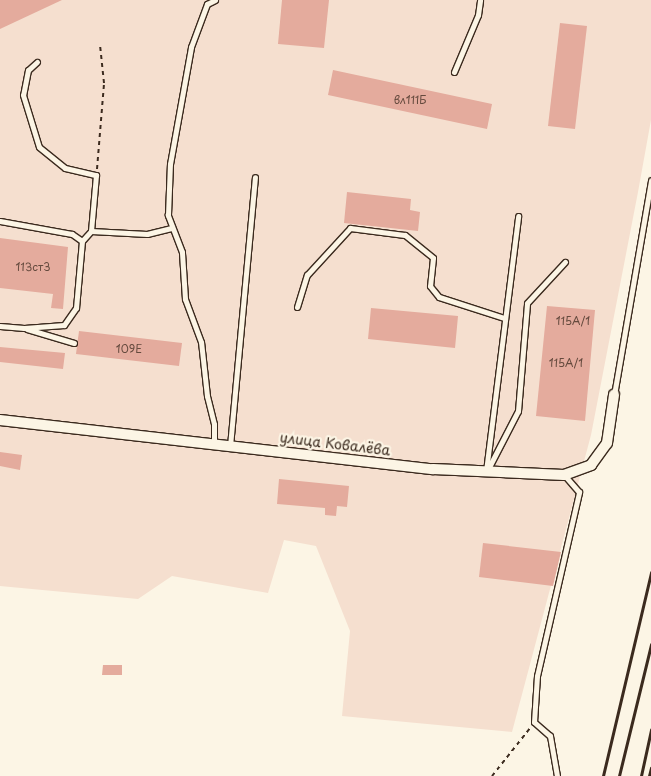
<!DOCTYPE html>
<meta charset="utf-8">
<style>
body{margin:0}
#map{position:relative;width:651px;height:776px;overflow:hidden;background:#fcf5e5;font-family:"Playpen Sans",sans-serif}
div>[style]{position:absolute}
.built>*{inset:0;background:#f5dfcf}
.building>*{inset:0;background:#e4ab9d}
.path>*{height:2px;margin-top:-1px;transform-origin:0;background:repeating-linear-gradient(90deg,#3b2a1e 0 4px,transparent 0 8px)}
.roads{filter:drop-shadow(1px 0 #3b2a1e) drop-shadow(-1px 0 #3b2a1e) drop-shadow(0 1px #3b2a1e) drop-shadow(0 -1px #3b2a1e)}
.lane>*{height:5px;margin:-2.5px;padding:0 2.5px;transform-origin:2.5px;border-radius:2.5px;background:#fcf5e5}
.street>*{height:10px;margin:-5px;padding:0 5px;transform-origin:5px;border-radius:5px;background:#fcf5e5}
.rail>*{height:2.5px;margin:-1.25px;padding:0 1.25px;transform-origin:1.25px;border-radius:1.25px;background:#3b2a1e}
span{translate:-50% -50%;white-space:nowrap;text-align:center;line-height:1.15;-webkit-text-stroke:4.5px #fcf5e5;paint-order:stroke}
.number-label{font-size:11px;color:#654a3e}
.number-label span{-webkit-text-stroke-width:0}
.street-label{font-size:14px;color:#3b2a1e}
</style>
<div id="map">
<div class="built">
<div style="clip-path:polygon(0 0,651px 0,651px 120px,638px 192px,591px 435px,512px 732px,342px 716px,350px 631px,316px 546px,284px 540px,268px 593px,172px 576px,138px 599px,0 586px)"></div>
</div>
<div class="building">
<div style="clip-path:polygon(0 0,62px 0,0 29px)"></div>
<div style="clip-path:polygon(282px 0,329px 0,324px 48px,278px 44px)"></div>
<div style="clip-path:polygon(560px 23px,587px 26px,575px 129px,548px 126px)"></div>
<div style="clip-path:polygon(333px 70px,492px 104px,487px 129px,328px 95px)"></div>
<div style="clip-path:polygon(347px 192px,411px 199px,410px 210px,420px 212px,418px 231px,344px 223px)"></div>
<div style="clip-path:polygon(0 238px,68px 247px,63px 309px,51px 308px,53px 294px,0 288px)"></div>
<div style="clip-path:polygon(547px 306px,595px 310px,585px 421px,536px 416px)"></div>
<div style="clip-path:polygon(371px 308px,458px 316px,455px 348px,368px 339px)"></div>
<div style="clip-path:polygon(79px 331px,182px 343px,179px 366px,76px 354px)"></div>
<div style="clip-path:polygon(0 347px,65px 353px,63px 369px,0 362px)"></div>
<div style="clip-path:polygon(0 452px,22px 455px,20px 470px,0 466px)"></div>
<div style="clip-path:polygon(279px 479px,349px 486px,347px 507px,337px 506px,336px 516px,325px 515px,325px 508px,277px 504px)"></div>
<div style="clip-path:polygon(483px 543px,561px 552px,553px 586px,479px 577px)"></div>
<div style="clip-path:polygon(103px 665px,122px 665px,122px 675px,102px 675px)"></div>
</div>
<div class="path">
<div style="left:97px;top:169px;width:86px;rotate:-85.3deg"></div>
<div style="left:104px;top:83px;width:38px;rotate:-96deg"></div>
<div style="left:492px;top:776px;width:63px;rotate:-51.5deg"></div>
</div>
<div class="roads">
<div class="lane">
<div style="left:37px;top:62px;width:12px;rotate:138deg"></div>
<div style="left:28px;top:70px;width:25px;rotate:101deg"></div>
<div style="left:23px;top:95px;width:54px;rotate:72.9deg"></div>
<div style="left:39px;top:147px;width:33px;rotate:39deg"></div>
<div style="left:65px;top:168px;width:32px;rotate:13deg"></div>
<div style="left:96px;top:175px;width:56px;rotate:95.1deg"></div>
<div style="left:454px;top:72px;width:62px;rotate:-67.2deg"></div>
<div style="left:478px;top:15px;width:15px;rotate:-82deg"></div>
<div style="left:0;top:221px;width:73px;rotate:10.2deg"></div>
<div style="left:72px;top:234px;width:12px;rotate:35deg"></div>
<div style="left:297px;top:307px;width:34px;rotate:-73deg"></div>
<div style="left:307px;top:275px;width:64px;rotate:-47.5deg"></div>
<div style="left:350px;top:228px;width:55px;rotate:7.3deg"></div>
<div style="left:405px;top:235px;width:36px;rotate:39deg"></div>
<div style="left:433px;top:258px;width:28px;rotate:96deg"></div>
<div style="left:430px;top:286px;width:14px;rotate:51deg"></div>
<div style="left:439px;top:297px;width:68px;rotate:17.9deg"></div>
<div style="left:0;top:326px;width:24px;rotate:5deg"></div>
<div style="left:24px;top:328px;width:40px;rotate:-4.3deg"></div>
<div style="left:64px;top:325px;width:21px;rotate:-55deg"></div>
<div style="left:76px;top:308px;width:67px;rotate:-84.9deg"></div>
<div style="left:82px;top:241px;width:13px;rotate:-48deg"></div>
<div style="left:91px;top:231px;width:56px;rotate:3.1deg"></div>
<div style="left:147px;top:234px;width:25px;rotate:-14deg"></div>
<div style="left:27px;top:329px;width:49px;rotate:16.6deg"></div>
<div style="left:614px;top:395px;width:218px;rotate:-80.2deg"></div>
<div style="left:214px;top:444px;width:20px;rotate:-90deg"></div>
<div style="left:214px;top:424px;width:29px;rotate:-104deg"></div>
<div style="left:207px;top:396px;width:54px;rotate:-96.3deg"></div>
<div style="left:201px;top:342px;width:46px;rotate:-110.4deg"></div>
<div style="left:185px;top:299px;width:47px;rotate:-93.7deg"></div>
<div style="left:182px;top:252px;width:40px;rotate:-111deg"></div>
<div style="left:168px;top:215px;width:51px;rotate:-87.8deg"></div>
<div style="left:170px;top:164px;width:119px;rotate:-79.8deg"></div>
<div style="left:191px;top:47px;width:46px;rotate:-69.6deg"></div>
<div style="left:207px;top:4px;width:9px;rotate:-27deg"></div>
<div style="left:230px;top:446px;width:270px;rotate:-84.7deg"></div>
<div style="left:488px;top:469px;width:65px;rotate:-62.7deg"></div>
<div style="left:518px;top:411px;width:108px;rotate:-85.2deg"></div>
<div style="left:527px;top:303px;width:56px;rotate:-47.2deg"></div>
<div style="left:486px;top:471px;width:257px;rotate:-82.8deg"></div>
<div style="left:557px;top:776px;width:41px;rotate:-99.9deg"></div>
<div style="left:550px;top:736px;width:21px;rotate:-139deg"></div>
<div style="left:534px;top:722px;width:46px;rotate:-86.3deg"></div>
<div style="left:537px;top:676px;width:189px;rotate:-77.1deg"></div>
<div style="left:579px;top:492px;width:23px;rotate:-131deg"></div>
</div>
<div class="street">
<div style="left:0;top:420px;width:436px;rotate:6.5deg"></div>
<div style="left:433px;top:469px;width:131px;rotate:2.6deg"></div>
<div style="left:564px;top:475px;width:29px;rotate:-20deg"></div>
<div style="left:591px;top:465px;width:27px;rotate:-54deg"></div>
<div style="left:607px;top:443px;width:49px;rotate:-81.7deg"></div>
</div>
</div>
<div class="rail">
<div style="left:603px;top:776px;width:209px;rotate:-76.7deg"></div>
<div style="left:619px;top:776px;width:135px;rotate:-76.3deg"></div>
<div style="left:641px;top:776px;width:47px;rotate:-77.7deg"></div>
<div style="left:649px;top:776px;width:8px;rotate:-76deg"></div>
</div>
<div class="number-label">
<span style="left:410px;top:100px">вл111Б</span>
<span style="left:33px;top:267px">113ст3</span>
<span style="left:573px;top:321px">115А/1</span>
<span style="left:129px;top:349px">109Е</span>
<span style="left:566px;top:363px">115А/1</span>
</div>
<div class="street-label">
<span style="left:335px;top:444px;rotate:7deg">улица Ковалёва</span>
</div>
</div>
